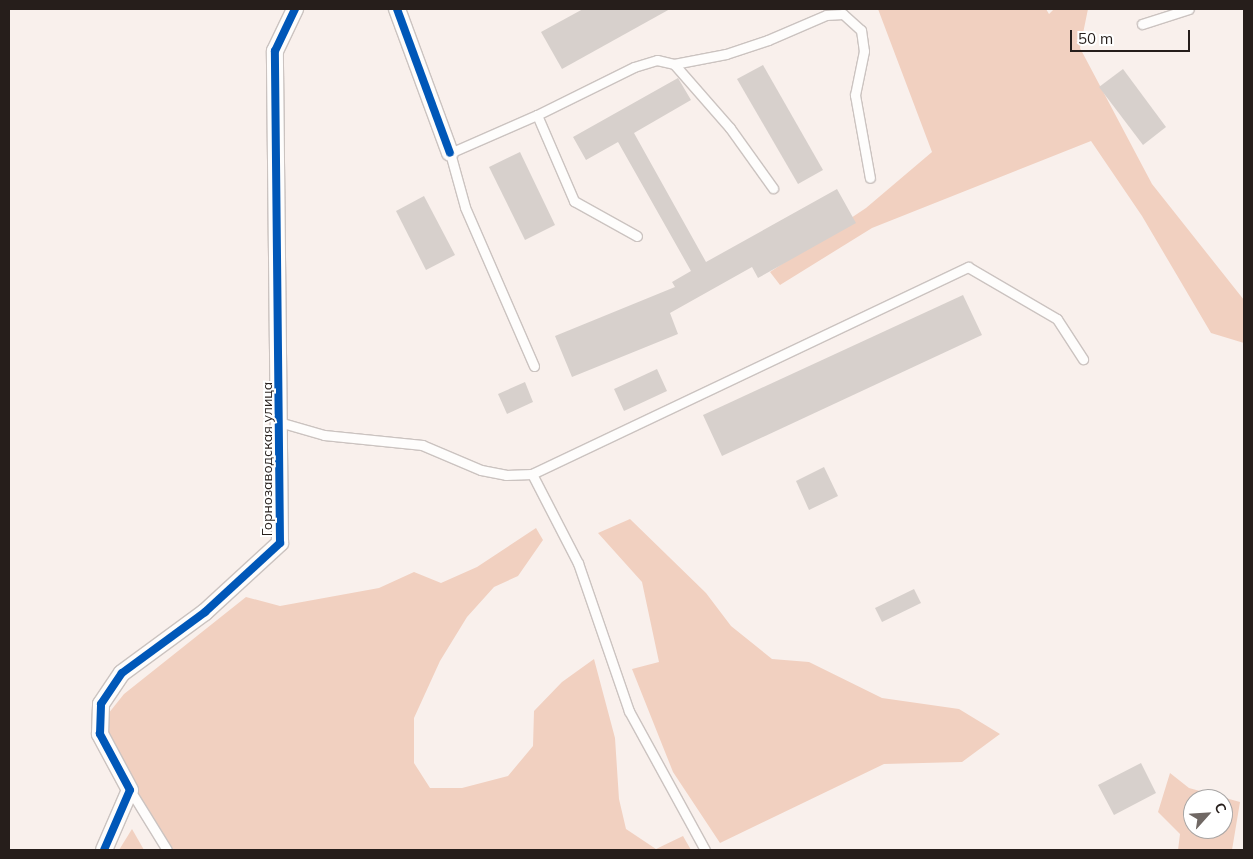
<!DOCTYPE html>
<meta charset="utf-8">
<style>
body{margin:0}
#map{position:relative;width:1253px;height:859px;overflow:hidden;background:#f9f0ec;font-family:Mulish,sans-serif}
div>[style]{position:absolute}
.green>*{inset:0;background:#f1d0c0}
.building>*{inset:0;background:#d7d0cc}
.roads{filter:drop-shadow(1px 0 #cbc3c0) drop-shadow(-1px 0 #cbc3c0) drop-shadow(0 1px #cbc3c0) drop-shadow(0 -1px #cbc3c0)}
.service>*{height:9px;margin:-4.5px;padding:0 4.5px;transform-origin:4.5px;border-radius:4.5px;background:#fefdfc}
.minor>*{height:16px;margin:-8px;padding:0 8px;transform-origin:8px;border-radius:8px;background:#fefdfc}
.cycleway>*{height:8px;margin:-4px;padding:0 4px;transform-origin:4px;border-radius:4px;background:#0057b8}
span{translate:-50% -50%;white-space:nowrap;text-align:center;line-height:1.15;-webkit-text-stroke:4px #fff;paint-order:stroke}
.street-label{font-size:14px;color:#261e1b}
.frame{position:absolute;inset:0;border:10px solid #261e1b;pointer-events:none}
.north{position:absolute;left:1183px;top:789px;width:50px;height:50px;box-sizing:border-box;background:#fff;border:1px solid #a8a5a4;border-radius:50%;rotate:64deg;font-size:14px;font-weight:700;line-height:20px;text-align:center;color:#261e1b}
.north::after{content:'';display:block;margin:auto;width:18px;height:22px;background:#706864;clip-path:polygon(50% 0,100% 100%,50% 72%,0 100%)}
.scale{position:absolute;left:1070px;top:30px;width:120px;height:22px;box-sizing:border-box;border:2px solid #261e1b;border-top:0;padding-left:6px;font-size:15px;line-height:18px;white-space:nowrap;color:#261e1b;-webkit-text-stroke:4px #fff;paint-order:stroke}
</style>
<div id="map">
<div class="green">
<div style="clip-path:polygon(878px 9px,1046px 9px,1049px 14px,1054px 9px,1088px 9px,1080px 48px,1152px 184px,1244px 300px,1244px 343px,1211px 333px,1142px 216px,1091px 141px,872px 228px,780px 285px,770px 272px,866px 208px,932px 152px)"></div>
<div style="clip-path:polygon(630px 519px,706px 593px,731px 626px,772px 659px,809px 662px,882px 698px,959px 709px,1000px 734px,962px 762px,884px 764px,720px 843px,673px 772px,632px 669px,659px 662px,642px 582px,598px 533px)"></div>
<div style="clip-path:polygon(536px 528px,543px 540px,518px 576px,494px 587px,467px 617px,440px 661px,414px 718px,414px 763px,430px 788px,462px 788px,508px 776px,533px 746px,534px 711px,562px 682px,594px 659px,615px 738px,619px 799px,626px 829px,656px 849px,683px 836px,691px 850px,171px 850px,138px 798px,108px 730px,108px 714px,124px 694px,246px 597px,280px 606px,379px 588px,414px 572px,441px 583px,477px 567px)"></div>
<div style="clip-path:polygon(evenodd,1170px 773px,1189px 788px,1240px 802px,1232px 850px,1178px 850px,1180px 834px,1158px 812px,1170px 773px,1193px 799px,1223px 799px,1223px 829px,1193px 829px,1193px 799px)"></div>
<div style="clip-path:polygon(132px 829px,144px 850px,119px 850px)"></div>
</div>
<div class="building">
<div style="clip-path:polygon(583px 9px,670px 9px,562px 69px,541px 32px)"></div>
<div style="clip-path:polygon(763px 65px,823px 170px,798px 184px,737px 79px)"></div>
<div style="clip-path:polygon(1123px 69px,1166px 127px,1143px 145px,1099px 87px)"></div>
<div style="clip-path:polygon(678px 78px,691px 100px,634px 133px,706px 262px,837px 189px,856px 223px,758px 278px,752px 267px,670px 313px,678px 334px,572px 377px,555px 336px,675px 287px,672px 282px,691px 271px,618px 142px,586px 160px,573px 137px)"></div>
<div style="clip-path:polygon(520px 152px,555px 225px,525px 240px,489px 167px)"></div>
<div style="clip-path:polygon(424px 196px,455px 255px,426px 270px,396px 211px)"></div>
<div style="clip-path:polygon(963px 295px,982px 335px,722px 456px,703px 415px)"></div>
<div style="clip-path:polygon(657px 369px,667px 391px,624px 411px,614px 389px)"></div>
<div style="clip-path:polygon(525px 382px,533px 402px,507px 414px,498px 394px)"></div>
<div style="clip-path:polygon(824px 467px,838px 496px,809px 510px,796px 481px)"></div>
<div style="clip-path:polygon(914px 589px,921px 603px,882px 622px,875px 608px)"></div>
<div style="clip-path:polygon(1141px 763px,1156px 793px,1114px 815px,1098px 785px)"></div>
</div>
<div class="roads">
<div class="service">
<div style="left:1142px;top:24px;width:49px;rotate:-17.7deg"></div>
<div style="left:674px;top:64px;width:53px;rotate:-10.9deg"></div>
<div style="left:726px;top:54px;width:44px;rotate:-18.4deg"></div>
<div style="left:768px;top:40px;width:63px;rotate:-23.3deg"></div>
<div style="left:826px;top:15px;width:17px;rotate:-3deg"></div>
<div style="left:843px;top:14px;width:24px;rotate:42deg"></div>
<div style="left:861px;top:30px;width:21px;rotate:82deg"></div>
<div style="left:864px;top:51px;width:45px;rotate:101.6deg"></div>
<div style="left:855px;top:95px;width:84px;rotate:79.8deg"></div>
<div style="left:537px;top:115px;width:94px;rotate:66.7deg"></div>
<div style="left:574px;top:201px;width:72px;rotate:29.1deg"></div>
<div style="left:534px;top:366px;width:173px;rotate:-113.5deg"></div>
<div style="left:465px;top:207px;width:56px;rotate:-105.5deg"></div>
<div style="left:450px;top:153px;width:95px;rotate:-23.6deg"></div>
<div style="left:537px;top:115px;width:108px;rotate:-26.3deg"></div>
<div style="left:634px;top:67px;width:24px;rotate:-17deg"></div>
<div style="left:657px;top:60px;width:17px;rotate:13deg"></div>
<div style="left:674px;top:64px;width:85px;rotate:48.8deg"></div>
<div style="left:730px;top:128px;width:74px;rotate:54.4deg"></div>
<div style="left:279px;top:422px;width:47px;rotate:16.1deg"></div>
<div style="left:324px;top:435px;width:99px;rotate:5.8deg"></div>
<div style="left:422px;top:445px;width:64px;rotate:23deg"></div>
<div style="left:481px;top:470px;width:25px;rotate:11deg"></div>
<div style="left:506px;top:475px;width:26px;rotate:-2deg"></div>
<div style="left:532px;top:474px;width:483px;rotate:-25.4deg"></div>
<div style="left:968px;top:267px;width:103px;rotate:30.3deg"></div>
<div style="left:1057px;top:319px;width:48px;rotate:57deg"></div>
<div style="left:532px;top:474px;width:100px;rotate:62.7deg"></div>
<div style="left:578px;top:563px;width:157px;rotate:71deg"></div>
<div style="left:629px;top:711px;width:158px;rotate:61.3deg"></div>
<div style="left:130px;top:790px;width:70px;rotate:58.3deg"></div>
</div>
<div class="minor">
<div style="left:397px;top:9px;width:153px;rotate:69.8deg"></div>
<div style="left:104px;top:850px;width:65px;rotate:-66.6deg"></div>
<div style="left:130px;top:790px;width:64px;rotate:-118.2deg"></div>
<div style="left:100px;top:734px;width:30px;rotate:-88deg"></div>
<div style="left:101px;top:704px;width:37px;rotate:-56deg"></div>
<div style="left:122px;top:673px;width:103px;rotate:-36.3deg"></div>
<div style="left:205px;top:612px;width:102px;rotate:-42.6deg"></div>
<div style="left:280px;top:543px;width:492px;rotate:-90.6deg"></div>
<div style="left:275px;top:51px;width:47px;rotate:-64.5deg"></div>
</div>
</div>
<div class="cycleway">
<div style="left:397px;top:9px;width:153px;rotate:69.8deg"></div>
<div style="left:104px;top:850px;width:65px;rotate:-66.6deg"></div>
<div style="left:130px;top:790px;width:64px;rotate:-118.2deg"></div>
<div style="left:100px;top:734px;width:30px;rotate:-88deg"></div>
<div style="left:101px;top:704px;width:37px;rotate:-56deg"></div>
<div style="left:122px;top:673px;width:103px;rotate:-36.3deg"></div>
<div style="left:205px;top:612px;width:102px;rotate:-42.6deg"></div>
<div style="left:280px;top:543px;width:492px;rotate:-90.6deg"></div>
<div style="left:275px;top:51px;width:47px;rotate:-64.5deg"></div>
</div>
<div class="street-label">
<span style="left:267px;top:459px;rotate:-90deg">Горнозаводская улица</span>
</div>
<div class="frame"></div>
<div class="north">С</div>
<div class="scale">50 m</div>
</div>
